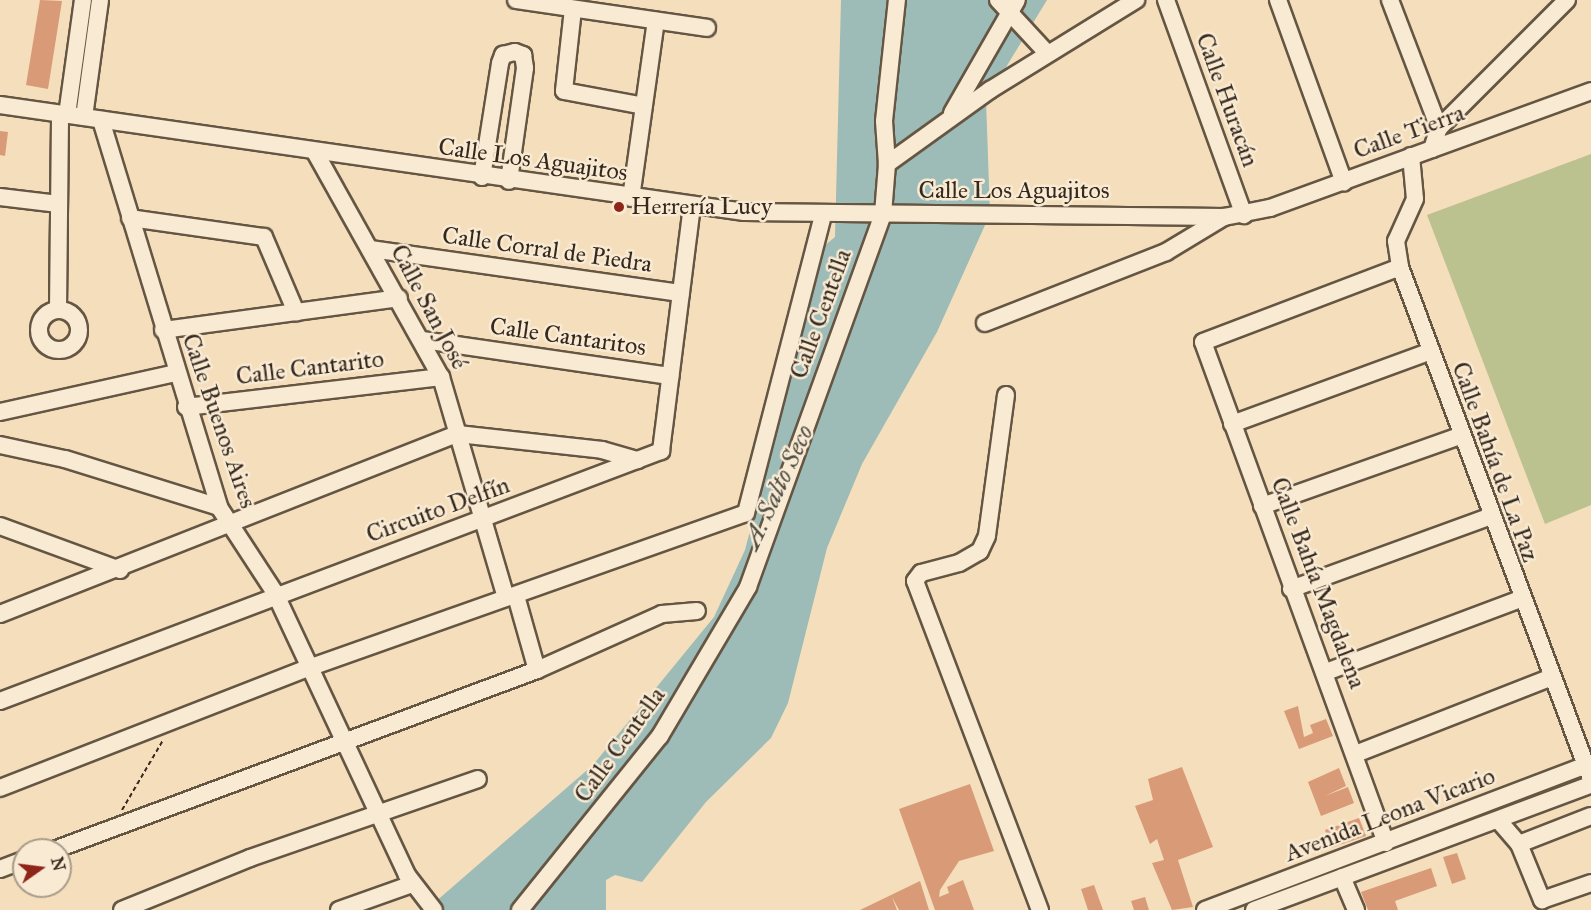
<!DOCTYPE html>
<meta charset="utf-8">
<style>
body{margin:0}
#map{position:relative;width:1591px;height:910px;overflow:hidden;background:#f5debb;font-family:"IM FELL Great Primer",serif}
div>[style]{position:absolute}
.green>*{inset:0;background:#bcc190}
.water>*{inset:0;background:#9dbbb7}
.building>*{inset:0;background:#d99a78}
.path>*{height:2px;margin-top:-1px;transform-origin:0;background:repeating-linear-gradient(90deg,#35281d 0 4.5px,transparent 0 7.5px)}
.roads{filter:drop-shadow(2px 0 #655644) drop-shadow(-2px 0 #655644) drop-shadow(0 2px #655644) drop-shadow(0 -2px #655644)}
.minor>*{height:16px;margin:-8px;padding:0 8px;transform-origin:8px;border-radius:8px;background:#f8ead3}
.minor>.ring{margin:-8px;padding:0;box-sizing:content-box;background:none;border:16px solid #f8ead3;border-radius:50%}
.dots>*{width:16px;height:16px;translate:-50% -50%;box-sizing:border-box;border:3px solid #f8ead3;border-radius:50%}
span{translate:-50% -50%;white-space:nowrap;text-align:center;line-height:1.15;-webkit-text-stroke:5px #f8ead3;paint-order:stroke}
.street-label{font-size:24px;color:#35281d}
.poi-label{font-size:24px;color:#35281d}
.left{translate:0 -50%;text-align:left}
.water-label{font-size:26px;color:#4f4d44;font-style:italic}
.north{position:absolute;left:12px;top:838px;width:60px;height:60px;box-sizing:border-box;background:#f8ead3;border:2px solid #aa9c8a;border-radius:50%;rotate:76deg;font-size:16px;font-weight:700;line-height:24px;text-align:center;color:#35281d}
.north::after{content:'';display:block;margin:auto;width:21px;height:27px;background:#8f2418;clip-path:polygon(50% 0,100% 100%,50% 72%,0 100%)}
</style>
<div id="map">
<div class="green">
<div style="clip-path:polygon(1591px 154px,1591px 505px,1545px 524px,1427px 215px)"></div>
</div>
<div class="water">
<div style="clip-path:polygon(841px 0,1047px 0,986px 100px,990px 214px,937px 332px,862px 464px,827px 548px,788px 703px,771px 738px,706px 802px,642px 882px,615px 875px,606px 880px,606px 910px,426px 910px,593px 765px,714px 617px,745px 550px,824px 246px,835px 237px)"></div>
</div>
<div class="building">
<div style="clip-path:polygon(40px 0,62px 1px,48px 89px,26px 85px)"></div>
<div style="clip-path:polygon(0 131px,8px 132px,5px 156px,0 155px)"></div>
<div style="clip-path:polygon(1298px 706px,1304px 737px,1313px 733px,1310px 725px,1326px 719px,1333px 736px,1299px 749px,1284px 711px)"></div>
<div style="clip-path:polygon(1182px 767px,1213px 847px,1178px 860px,1193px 907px,1172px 910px,1152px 863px,1164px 860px,1157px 839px,1150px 844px,1135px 806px,1153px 800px,1148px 779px)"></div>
<div style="clip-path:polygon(1339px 768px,1346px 786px,1325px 796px,1348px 787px,1354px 803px,1321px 816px,1308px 782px)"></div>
<div style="clip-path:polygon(970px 784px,994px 851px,959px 861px,940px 890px,939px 897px,949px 893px,947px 887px,963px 880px,974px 910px,935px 910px,899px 809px)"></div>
<div style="clip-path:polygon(1359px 818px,1366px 836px,1331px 848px,1325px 830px)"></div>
<div style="clip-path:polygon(1457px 853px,1466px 879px,1452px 884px,1443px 857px)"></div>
<div style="clip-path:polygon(1431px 868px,1437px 886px,1395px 901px,1398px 910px,1368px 910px,1361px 892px)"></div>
<div style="clip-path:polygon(920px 881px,929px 910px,899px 910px,892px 897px,897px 910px,860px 910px)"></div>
<div style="clip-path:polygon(1094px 885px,1103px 910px,1088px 910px,1081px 889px)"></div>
<div style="clip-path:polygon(1145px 897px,1149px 910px,1134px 910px,1131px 901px)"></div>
</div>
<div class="path">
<div style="left:122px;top:810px;width:81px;rotate:-59.6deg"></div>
</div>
<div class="roads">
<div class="minor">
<div style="left:516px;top:0;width:193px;rotate:8.3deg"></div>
<div style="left:998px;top:0;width:72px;rotate:47.2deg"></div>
<div style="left:1166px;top:0;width:229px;rotate:70.1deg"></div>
<div style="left:1278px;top:0;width:194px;rotate:70.1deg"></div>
<div style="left:1390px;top:0;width:137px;rotate:69.1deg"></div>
<div style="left:573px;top:9px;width:82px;rotate:96.3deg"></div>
<div style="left:564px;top:91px;width:81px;rotate:10.6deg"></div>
<div style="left:0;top:105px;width:752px;rotate:8.18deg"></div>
<div style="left:744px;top:212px;width:480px;rotate:0.6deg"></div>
<div style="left:1224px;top:217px;width:47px;rotate:-11.1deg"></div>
<div style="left:1270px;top:208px;width:342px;rotate:-20deg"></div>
<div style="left:952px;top:113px;width:130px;rotate:-60.1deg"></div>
<div style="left:67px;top:115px;width:116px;rotate:-82.1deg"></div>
<div style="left:84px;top:117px;width:118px;rotate:-82.2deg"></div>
<div style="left:101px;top:120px;width:405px;rotate:73deg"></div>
<div style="left:219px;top:507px;width:103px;rotate:56.9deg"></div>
<div style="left:275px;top:593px;width:311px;rotate:64.9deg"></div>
<div style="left:407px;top:875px;width:44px;rotate:52.4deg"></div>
<div style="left:1432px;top:149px;width:22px;rotate:-72deg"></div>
<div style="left:1439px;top:128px;width:181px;rotate:-45deg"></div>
<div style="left:315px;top:152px;width:258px;rotate:60.8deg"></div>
<div style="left:441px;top:377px;width:230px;rotate:73.6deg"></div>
<div style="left:1411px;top:156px;width:43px;rotate:84.7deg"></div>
<div style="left:1415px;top:199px;width:46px;rotate:114.3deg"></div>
<div style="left:1396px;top:241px;width:26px;rotate:81deg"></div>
<div style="left:1400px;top:267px;width:546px;rotate:69.54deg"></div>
<div style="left:887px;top:164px;width:43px;rotate:-94deg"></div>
<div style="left:884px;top:121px;width:122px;rotate:-83.9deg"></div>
<div style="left:482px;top:177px;width:115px;rotate:-81deg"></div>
<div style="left:500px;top:63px;width:9px;rotate:-69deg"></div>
<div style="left:503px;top:55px;width:12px;rotate:-14deg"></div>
<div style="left:515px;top:52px;width:9px;rotate:21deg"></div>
<div style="left:523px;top:55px;width:13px;rotate:81deg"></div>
<div style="left:525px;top:68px;width:114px;rotate:98.1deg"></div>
<div style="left:0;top:197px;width:59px;rotate:6.8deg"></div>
<div style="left:631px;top:198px;width:179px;rotate:-82deg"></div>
<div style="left:130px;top:218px;width:135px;rotate:8.1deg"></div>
<div style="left:264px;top:237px;width:82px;rotate:66.9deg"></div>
<div style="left:371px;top:249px;width:313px;rotate:8.1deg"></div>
<div style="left:58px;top:310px;width:196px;rotate:-89.4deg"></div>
<div class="ring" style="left:39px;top:310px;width:24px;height:24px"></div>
<div style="left:985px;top:323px;width:194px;rotate:-21.4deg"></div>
<div style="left:1166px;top:252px;width:68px;rotate:-31.1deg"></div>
<div style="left:163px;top:330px;width:238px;rotate:-7.7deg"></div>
<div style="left:423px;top:340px;width:250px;rotate:8.3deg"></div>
<div style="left:1006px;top:395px;width:142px;rotate:97.7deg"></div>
<div style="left:987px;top:536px;width:17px;rotate:115deg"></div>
<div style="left:980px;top:551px;width:24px;rotate:150deg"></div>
<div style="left:959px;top:563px;width:39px;rotate:165deg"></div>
<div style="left:921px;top:573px;width:10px;rotate:127deg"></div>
<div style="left:915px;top:581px;width:352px;rotate:69.2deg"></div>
<div style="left:186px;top:407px;width:257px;rotate:-6.7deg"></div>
<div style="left:0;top:412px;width:180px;rotate:-12.5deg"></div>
<div style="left:1232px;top:424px;width:210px;rotate:-20.1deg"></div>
<div style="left:0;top:445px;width:66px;rotate:12.2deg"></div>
<div style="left:65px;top:459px;width:161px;rotate:17.3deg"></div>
<div style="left:1262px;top:506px;width:210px;rotate:-19.5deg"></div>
<div style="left:0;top:526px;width:128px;rotate:20.1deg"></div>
<div style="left:1291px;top:589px;width:211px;rotate:-20deg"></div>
<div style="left:516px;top:596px;width:77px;rotate:74.2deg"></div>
<div style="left:0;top:614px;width:492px;rotate:-21.5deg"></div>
<div style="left:458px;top:434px;width:145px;rotate:6.3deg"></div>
<div style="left:602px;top:450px;width:37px;rotate:16deg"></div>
<div style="left:1326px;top:672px;width:207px;rotate:-20.6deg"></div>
<div style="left:0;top:701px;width:707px;rotate:-20.72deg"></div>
<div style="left:661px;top:451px;width:246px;rotate:-82.8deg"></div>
<div style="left:1358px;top:753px;width:205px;rotate:-21.4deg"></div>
<div style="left:0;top:788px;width:334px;rotate:-21.3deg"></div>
<div style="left:311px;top:667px;width:461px;rotate:-19.5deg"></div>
<div style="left:746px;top:513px;width:308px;rotate:-75.5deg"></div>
<div style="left:1499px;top:821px;width:30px;rotate:49deg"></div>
<div style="left:1519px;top:844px;width:77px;rotate:-21.3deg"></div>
<div style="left:1386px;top:843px;width:533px;rotate:-110.07deg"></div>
<div style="left:1203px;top:342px;width:211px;rotate:-20.8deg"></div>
<div style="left:1519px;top:844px;width:61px;rotate:67.7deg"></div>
<div style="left:1542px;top:900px;width:52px;rotate:-19.1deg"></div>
<div style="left:54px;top:850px;width:515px;rotate:-20.44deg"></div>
<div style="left:537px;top:670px;width:137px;rotate:-24.1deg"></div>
<div style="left:662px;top:614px;width:35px;rotate:-5deg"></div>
<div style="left:0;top:869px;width:26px;rotate:-21deg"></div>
<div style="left:1342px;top:877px;width:36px;rotate:67deg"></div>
<div style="left:122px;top:910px;width:138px;rotate:-22.1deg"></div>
<div style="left:250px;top:858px;width:241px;rotate:-19.1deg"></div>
<div style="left:339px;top:910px;width:77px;rotate:-19.6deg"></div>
<div style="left:520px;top:910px;width:223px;rotate:-51.2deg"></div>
<div style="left:660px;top:736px;width:173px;rotate:-59.4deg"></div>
<div style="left:748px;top:587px;width:397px;rotate:-70.1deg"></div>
<div style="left:883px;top:214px;width:50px;rotate:-85.4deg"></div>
<div style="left:887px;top:164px;width:127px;rotate:-35.7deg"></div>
<div style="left:990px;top:90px;width:172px;rotate:-31.7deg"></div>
<div style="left:1205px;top:910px;width:413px;rotate:-20.8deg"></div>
<div style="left:1254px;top:910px;width:359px;rotate:-20.4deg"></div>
</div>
</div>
<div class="dots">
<div style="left:619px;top:207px;background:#8f2418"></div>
</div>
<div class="street-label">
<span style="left:1227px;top:100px;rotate:70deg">Calle Huracán</span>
<span style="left:1409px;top:132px;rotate:-20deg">Calle Tierra</span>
<span style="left:533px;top:160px;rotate:8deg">Calle Los Aguajitos</span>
<span style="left:1014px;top:191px">Calle Los Aguajitos</span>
<span style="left:547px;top:250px;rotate:8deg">Calle Corral de Piedra</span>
<span style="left:429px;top:307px;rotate:62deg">Calle San José</span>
<span style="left:821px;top:314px;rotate:-70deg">Calle Centella</span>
<span style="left:568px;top:337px;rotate:8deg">Calle Cantaritos</span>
<span style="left:310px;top:368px;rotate:-7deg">Calle Cantarito</span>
<span style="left:219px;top:421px;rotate:71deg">Calle Buenos Aires</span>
<span style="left:1495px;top:462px;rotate:70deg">Calle Bahía de La Paz</span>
<span style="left:438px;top:510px;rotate:-20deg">Circuito Delfín</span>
<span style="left:1318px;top:583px;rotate:69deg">Calle Bahía Magdalena</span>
<span style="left:620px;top:745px;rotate:-54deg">Calle Centella</span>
<span style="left:1390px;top:815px;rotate:-21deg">Avenida Leona Vicario</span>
</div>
<div class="poi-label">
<span class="left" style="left:631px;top:207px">Herrería Lucy</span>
</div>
<div class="water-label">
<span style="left:778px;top:487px;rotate:-65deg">A. Salto Seco</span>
</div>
<div class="north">N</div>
</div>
